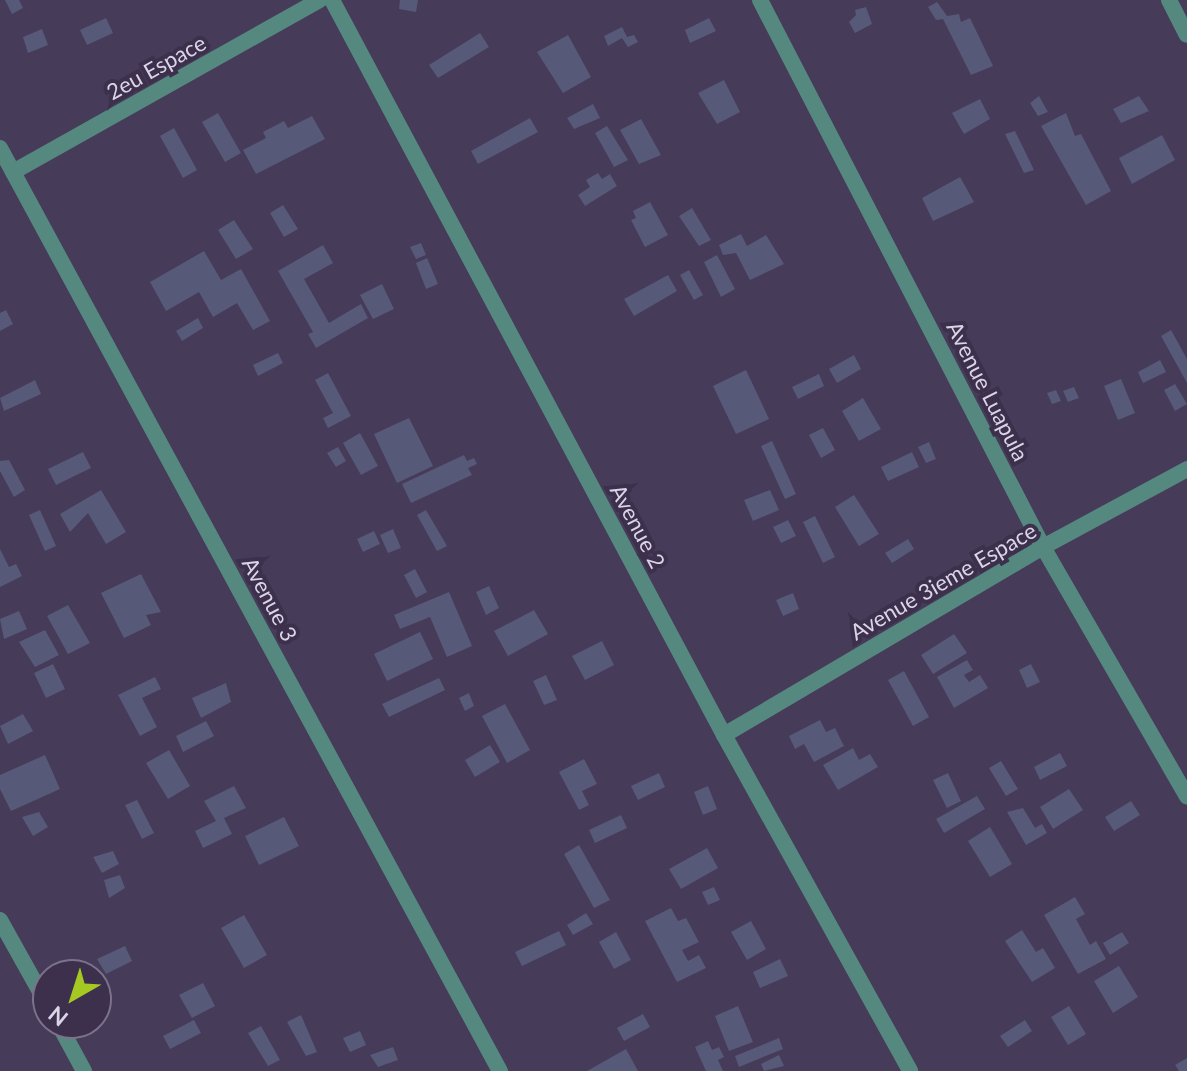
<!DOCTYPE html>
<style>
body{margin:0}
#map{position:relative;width:1187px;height:1071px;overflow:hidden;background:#463b58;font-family:Lato,sans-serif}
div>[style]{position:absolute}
.building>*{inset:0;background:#575979}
.street>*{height:16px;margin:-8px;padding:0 8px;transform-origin:8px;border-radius:8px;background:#558980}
span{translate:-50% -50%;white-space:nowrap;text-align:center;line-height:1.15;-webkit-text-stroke:8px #3c304d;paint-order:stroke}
.street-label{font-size:22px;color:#dcd5e8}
.north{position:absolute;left:32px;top:959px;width:80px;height:80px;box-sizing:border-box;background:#3c304d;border:2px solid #7c728b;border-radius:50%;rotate:219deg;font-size:22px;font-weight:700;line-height:32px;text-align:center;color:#dcd5e8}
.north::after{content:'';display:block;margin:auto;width:28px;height:36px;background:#a5c823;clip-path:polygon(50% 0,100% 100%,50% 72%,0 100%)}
</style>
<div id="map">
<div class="building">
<div style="clip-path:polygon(5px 0,19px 0,23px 8px,12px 14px)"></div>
<div style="clip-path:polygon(400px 0,418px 0,416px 12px,399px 9px)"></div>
<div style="clip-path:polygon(937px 2px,947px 16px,959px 14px,961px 22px,970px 18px,993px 66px,971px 75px,943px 19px,936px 20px,928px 7px)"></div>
<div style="clip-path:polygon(866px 7px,872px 24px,855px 33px,849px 22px,856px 15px,855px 10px)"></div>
<div style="clip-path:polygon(106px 18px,113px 33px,87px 45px,80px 30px)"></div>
<div style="clip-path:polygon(709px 18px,716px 31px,690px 43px,685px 30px)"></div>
<div style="clip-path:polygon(622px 27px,627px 37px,634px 35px,638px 42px,628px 47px,622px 38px,608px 46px,604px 36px)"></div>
<div style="clip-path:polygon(42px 29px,48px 45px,28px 53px,23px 37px)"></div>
<div style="clip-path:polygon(480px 33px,489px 47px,438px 78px,429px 65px)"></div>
<div style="clip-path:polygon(568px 35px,591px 77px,563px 93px,537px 52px)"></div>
<div style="clip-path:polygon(724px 80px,740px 112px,717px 124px,698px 93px)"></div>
<div style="clip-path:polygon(1039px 96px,1048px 112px,1038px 116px,1030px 103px)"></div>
<div style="clip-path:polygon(1139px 96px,1149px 111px,1121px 123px,1113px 109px)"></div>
<div style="clip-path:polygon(980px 99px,990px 119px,964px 134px,952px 113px)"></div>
<div style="clip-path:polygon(593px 104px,600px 118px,574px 129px,567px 118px)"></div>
<div style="clip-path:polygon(218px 113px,241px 153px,225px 162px,202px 122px)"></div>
<div style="clip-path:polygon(1066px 113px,1075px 136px,1081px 134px,1111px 191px,1086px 205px,1041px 126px)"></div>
<div style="clip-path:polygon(312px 116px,325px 139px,256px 174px,243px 150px,266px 138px,263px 132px,284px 121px,288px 128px)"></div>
<div style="clip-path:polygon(530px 118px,538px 132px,478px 164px,471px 151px)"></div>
<div style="clip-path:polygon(641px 119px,661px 155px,639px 164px,620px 130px)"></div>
<div style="clip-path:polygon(607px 126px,628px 160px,614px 167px,595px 133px)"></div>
<div style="clip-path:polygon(174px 128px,197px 170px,183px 178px,160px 136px)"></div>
<div style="clip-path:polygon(1015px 131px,1034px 170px,1024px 173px,1005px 134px)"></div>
<div style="clip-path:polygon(1162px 135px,1175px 160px,1132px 184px,1119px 158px)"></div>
<div style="clip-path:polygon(598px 173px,602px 179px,610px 174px,617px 186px,585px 206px,578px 195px,590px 187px,586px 180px)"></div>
<div style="clip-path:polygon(960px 177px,974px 202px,933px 221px,922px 198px)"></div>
<div style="clip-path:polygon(650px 202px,668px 235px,645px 247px,631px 220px,636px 218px,633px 211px)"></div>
<div style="clip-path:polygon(283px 205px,298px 229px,284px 237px,270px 213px)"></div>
<div style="clip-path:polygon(692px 208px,711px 240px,699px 246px,679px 216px)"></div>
<div style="clip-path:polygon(234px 220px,253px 249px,236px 259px,218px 230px)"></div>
<div style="clip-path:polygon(741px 234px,747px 246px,766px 235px,784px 264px,750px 280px,736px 253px,723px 255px,719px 245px)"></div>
<div style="clip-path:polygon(421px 243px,426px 255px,416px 259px,410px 247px)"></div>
<div style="clip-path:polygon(323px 245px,333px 263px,304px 279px,329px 323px,361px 304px,368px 318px,316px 348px,308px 334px,313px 332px,278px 271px)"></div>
<div style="clip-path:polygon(204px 251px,221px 280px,241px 269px,270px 321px,253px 330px,237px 303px,213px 317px,199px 292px,166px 311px,150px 282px)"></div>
<div style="clip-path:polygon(717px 255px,735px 289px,721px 297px,704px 262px)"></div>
<div style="clip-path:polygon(427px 258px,438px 284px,426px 289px,416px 263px)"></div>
<div style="clip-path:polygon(689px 270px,703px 295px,694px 300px,680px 275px)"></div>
<div style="clip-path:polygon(668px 275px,677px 291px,634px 316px,624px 299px)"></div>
<div style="clip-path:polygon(382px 284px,394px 309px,373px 319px,360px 295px)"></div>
<div style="clip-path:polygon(6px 310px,13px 324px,0 331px,0 313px)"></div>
<div style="clip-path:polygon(198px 318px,203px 328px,182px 341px,176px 331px)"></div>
<div style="clip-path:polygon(1171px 330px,1187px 359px,1187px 383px,1161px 336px)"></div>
<div style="clip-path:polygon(278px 353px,283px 363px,258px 376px,253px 365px)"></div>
<div style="clip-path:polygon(854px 355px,861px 369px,837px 383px,829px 369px)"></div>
<div style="clip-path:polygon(1160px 360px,1166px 372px,1143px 383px,1138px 372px)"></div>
<div style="clip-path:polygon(746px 370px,769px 419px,736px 434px,713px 386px)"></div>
<div style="clip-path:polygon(328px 373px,351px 416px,328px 428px,323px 418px,333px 413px,315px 380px)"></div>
<div style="clip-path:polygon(819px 374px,824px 386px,798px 399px,792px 387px)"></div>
<div style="clip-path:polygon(1121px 379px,1135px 413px,1118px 420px,1104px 386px)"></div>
<div style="clip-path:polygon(35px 380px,41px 394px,4px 411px,0 398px)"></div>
<div style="clip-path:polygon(1175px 384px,1187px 404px,1175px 411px,1164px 390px)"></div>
<div style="clip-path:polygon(1074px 387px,1079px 398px,1068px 402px,1063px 391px)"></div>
<div style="clip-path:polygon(1056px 390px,1061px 401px,1052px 404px,1047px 393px)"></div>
<div style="clip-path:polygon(863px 398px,881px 429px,859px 441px,842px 411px)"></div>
<div style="clip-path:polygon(409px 418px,433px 466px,397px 483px,374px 434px)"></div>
<div style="clip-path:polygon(823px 428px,835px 450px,821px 458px,809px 435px)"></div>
<div style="clip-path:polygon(360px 433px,378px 466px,361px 475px,343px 443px)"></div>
<div style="clip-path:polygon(772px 441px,796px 494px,785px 499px,761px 446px)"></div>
<div style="clip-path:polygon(929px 442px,936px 459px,926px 463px,918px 447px)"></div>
<div style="clip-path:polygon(338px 447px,346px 461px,336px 467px,327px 453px)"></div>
<div style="clip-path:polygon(83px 452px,91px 468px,56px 485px,48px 469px)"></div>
<div style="clip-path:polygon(912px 452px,919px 467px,888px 481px,881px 467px)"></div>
<div style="clip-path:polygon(464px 455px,467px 461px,474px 458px,477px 464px,468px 468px,472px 475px,411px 503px,402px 484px)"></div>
<div style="clip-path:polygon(9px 460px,25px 490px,14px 497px,0 471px,0 461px)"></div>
<div style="clip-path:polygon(101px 490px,126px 532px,106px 544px,88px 513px,70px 532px,60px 514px)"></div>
<div style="clip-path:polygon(770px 490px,779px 510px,753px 521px,744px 500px)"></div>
<div style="clip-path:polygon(854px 495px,879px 534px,859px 546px,835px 507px)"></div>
<div style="clip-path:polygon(40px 510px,56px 546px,45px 551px,29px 515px)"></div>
<div style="clip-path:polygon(426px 510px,447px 546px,437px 551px,417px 515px)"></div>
<div style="clip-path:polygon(815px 516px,835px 557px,823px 563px,803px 522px)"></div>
<div style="clip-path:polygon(788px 520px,796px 536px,781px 543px,773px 527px)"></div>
<div style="clip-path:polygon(393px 529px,401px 548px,388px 553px,380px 535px)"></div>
<div style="clip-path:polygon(374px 531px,380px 544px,363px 552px,357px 539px)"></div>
<div style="clip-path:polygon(908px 539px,914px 549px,892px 563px,885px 553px)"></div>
<div style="clip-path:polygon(0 549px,9px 567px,16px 564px,22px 576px,0 587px)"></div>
<div style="clip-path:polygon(415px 569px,427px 592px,416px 598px,404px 575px)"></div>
<div style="clip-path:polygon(141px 574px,161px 612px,146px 615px,151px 625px,124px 638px,101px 593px)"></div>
<div style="clip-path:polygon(489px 586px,499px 608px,486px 615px,476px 592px)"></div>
<div style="clip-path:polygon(449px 592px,472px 646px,447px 657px,430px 617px,400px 629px,394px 615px)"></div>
<div style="clip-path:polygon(793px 593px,799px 609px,783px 616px,776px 600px)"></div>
<div style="clip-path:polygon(68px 605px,90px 643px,68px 654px,47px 616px)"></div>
<div style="clip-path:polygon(534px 610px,548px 634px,508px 656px,494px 631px)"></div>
<div style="clip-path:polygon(19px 611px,27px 629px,4px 639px,0 619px)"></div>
<div style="clip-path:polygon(45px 630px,59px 655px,35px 667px,19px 642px)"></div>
<div style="clip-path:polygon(420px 632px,433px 659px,387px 681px,374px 654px)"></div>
<div style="clip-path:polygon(954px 634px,967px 653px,933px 674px,921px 655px)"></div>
<div style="clip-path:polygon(602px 641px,614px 665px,585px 680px,572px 656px)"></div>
<div style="clip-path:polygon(967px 660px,973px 670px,964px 675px,969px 682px,980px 675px,988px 688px,954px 708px,937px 677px)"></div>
<div style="clip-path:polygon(53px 664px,65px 689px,46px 698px,34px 673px)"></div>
<div style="clip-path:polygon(1031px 664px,1040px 682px,1027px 688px,1019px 670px)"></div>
<div style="clip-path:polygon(904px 671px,929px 717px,913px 726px,888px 680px)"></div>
<div style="clip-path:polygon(546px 675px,557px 700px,544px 705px,533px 681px)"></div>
<div style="clip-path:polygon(155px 677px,161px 689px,142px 698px,157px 727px,140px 736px,118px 695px)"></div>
<div style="clip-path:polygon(439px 678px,445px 690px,389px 717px,382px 704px)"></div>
<div style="clip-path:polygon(226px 683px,231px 702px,201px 718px,192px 698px)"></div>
<div style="clip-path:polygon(469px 693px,474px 706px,465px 711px,459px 698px)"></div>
<div style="clip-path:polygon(505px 704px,530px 750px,507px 763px,482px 716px)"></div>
<div style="clip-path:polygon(23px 714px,33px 731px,8px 744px,0 726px)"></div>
<div style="clip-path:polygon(820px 720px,826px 732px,835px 728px,844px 746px,814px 762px,804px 744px,795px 749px,789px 736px)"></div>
<div style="clip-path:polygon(206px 721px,214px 736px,183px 752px,176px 736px)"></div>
<div style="clip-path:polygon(490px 745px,500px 762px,475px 777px,465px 760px)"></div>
<div style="clip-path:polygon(853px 748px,859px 760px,870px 754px,878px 767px,838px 790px,823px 765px)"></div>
<div style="clip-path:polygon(169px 750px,190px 786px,168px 799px,146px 763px)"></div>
<div style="clip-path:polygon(1060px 753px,1067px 766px,1040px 780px,1034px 767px)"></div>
<div style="clip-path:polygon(45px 755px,60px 789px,11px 811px,0 789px,0 775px)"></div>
<div style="clip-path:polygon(584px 759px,597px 784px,582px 791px,589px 805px,579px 810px,559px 772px)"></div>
<div style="clip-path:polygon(1001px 761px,1018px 789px,1006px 796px,989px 768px)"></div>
<div style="clip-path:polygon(659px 773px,665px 787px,638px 800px,631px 786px)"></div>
<div style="clip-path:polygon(948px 773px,961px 801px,947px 808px,933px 780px)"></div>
<div style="clip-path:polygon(234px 786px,246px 808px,224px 818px,232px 834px,203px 848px,195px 831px,216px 821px,204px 801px)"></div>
<div style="clip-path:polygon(708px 786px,717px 809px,703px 815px,694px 792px)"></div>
<div style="clip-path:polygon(1069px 789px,1083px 810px,1053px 829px,1040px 807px)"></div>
<div style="clip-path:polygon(977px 796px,985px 809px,944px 833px,936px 819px)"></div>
<div style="clip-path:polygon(137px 800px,154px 833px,142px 839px,125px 805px)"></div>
<div style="clip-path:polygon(1131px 801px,1140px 815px,1114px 831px,1105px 817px)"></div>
<div style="clip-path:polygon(1023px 808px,1035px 828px,1042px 824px,1047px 833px,1026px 845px,1007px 812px)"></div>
<div style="clip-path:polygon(39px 812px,48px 827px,33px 836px,22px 817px)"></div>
<div style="clip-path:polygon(621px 815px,627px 828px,595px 843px,589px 830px)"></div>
<div style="clip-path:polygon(284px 817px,299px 846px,259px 865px,245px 836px)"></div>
<div style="clip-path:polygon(990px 827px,1012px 864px,990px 877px,968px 841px)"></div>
<div style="clip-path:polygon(579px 845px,610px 900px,594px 908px,564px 854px)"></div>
<div style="clip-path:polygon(707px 848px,718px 868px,681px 889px,669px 869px)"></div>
<div style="clip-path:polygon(113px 851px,119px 864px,102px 873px,93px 857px)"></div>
<div style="clip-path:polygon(120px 875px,125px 888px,109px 898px,104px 880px)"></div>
<div style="clip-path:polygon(714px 887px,720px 900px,708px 905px,702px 892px)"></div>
<div style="clip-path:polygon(1075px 897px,1085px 914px,1076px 919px,1090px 945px,1096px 941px,1106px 959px,1078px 974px,1044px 915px)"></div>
<div style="clip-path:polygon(671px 908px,678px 921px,686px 918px,699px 942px,682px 950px,688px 961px,699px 955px,706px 968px,677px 982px,645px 921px)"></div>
<div style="clip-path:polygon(586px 913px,593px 924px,573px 935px,567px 925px)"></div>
<div style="clip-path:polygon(244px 915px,267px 955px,244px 968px,221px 928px)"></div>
<div style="clip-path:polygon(751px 921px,766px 949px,747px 960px,731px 932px)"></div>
<div style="clip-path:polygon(1022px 930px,1036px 952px,1043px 948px,1055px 968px,1032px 982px,1005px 941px)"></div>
<div style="clip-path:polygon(559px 931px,566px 945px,522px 966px,515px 952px)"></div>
<div style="clip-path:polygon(616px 932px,631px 960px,614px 969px,599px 942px)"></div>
<div style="clip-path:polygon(1122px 932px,1129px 943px,1110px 955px,1103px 943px)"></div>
<div style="clip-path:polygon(125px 946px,132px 961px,106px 974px,97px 959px)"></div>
<div style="clip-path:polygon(780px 959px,788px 976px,760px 988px,753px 972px)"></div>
<div style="clip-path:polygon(1119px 966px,1138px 997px,1113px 1013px,1094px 981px)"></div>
<div style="clip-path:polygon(203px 983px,215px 1006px,192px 1018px,179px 995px)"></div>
<div style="clip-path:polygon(738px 1006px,753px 1042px,729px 1051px,715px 1016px)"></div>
<div style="clip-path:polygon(1069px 1006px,1086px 1034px,1068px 1045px,1051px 1017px)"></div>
<div style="clip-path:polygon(643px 1014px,650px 1027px,624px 1041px,617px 1028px)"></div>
<div style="clip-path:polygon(301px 1015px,317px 1052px,306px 1056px,287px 1022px)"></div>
<div style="clip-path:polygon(194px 1020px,201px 1033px,170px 1049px,163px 1036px)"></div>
<div style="clip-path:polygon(1025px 1020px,1032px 1031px,1008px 1047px,1000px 1036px)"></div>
<div style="clip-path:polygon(261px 1026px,280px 1060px,268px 1066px,248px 1033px)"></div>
<div style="clip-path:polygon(360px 1031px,366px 1045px,350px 1052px,343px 1038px)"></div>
<div style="clip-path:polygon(779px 1038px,783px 1049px,739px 1067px,735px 1056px)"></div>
<div style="clip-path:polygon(708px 1041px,712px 1050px,719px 1047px,724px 1057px,718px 1060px,723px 1071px,706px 1071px,695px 1047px)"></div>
<div style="clip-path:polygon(393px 1047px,398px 1060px,378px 1067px,370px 1055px)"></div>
<div style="clip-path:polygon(626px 1049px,638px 1071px,587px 1071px)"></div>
<div style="clip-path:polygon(779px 1055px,784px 1066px,764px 1071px,761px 1064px)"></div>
<div style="clip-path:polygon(1187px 1058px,1187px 1071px,1179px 1071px,1175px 1065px)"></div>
</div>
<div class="street">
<div style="left:332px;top:0;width:833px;rotate:61.93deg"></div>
<div style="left:724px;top:735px;width:384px;rotate:61deg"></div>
<div style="left:760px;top:0;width:616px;rotate:62.64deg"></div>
<div style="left:1043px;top:547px;width:288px;rotate:60deg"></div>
<div style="left:1169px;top:0;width:39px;rotate:63deg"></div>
<div style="left:0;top:148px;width:1050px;rotate:61.56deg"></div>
<div style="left:13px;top:172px;width:352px;rotate:-29.3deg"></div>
<div style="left:724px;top:735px;width:370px;rotate:-30.5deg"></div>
<div style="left:1043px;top:547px;width:164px;rotate:-28.4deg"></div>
<div style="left:0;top:920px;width:98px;rotate:60.8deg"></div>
<div style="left:58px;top:1023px;width:55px;rotate:61.6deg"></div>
</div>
<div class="street-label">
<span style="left:156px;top:67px;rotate:-29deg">2eu Espace</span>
<span style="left:988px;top:391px;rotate:63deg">Avenue Luapula</span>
<span style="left:638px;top:526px;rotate:62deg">Avenue 2</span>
<span style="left:943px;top:581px;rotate:-30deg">Avenue 3ieme Espace</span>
<span style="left:270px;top:599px;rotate:62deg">Avenue 3</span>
</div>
<div class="north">N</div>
</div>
